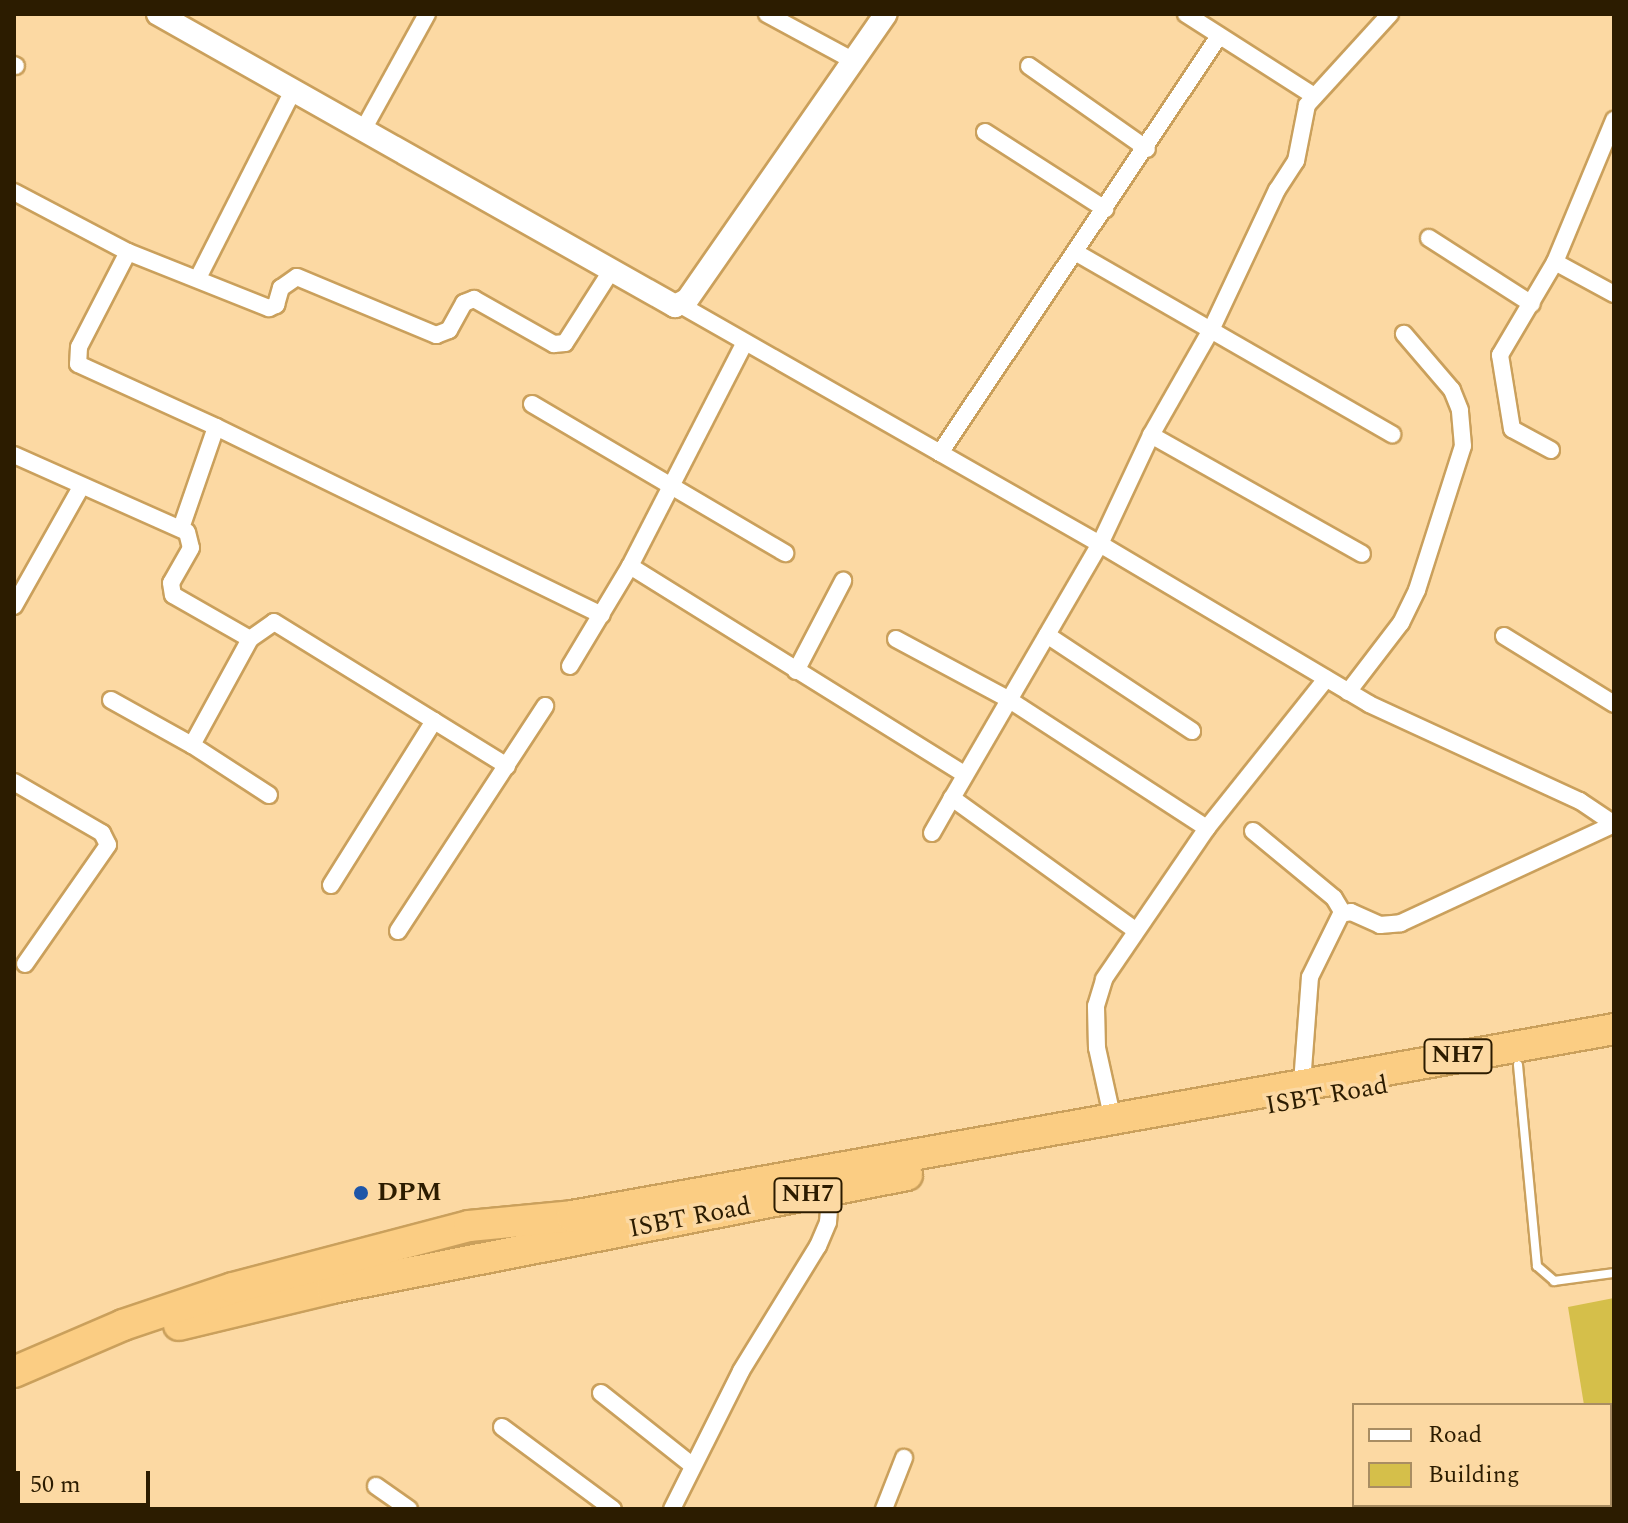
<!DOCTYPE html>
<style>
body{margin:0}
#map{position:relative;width:1628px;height:1523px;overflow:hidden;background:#fcd9a3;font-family:Spectral,serif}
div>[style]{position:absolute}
.building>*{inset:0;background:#d5bf4a}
.roads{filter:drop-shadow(2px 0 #caa05c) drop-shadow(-2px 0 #caa05c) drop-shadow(0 2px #caa05c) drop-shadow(0 -2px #caa05c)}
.lane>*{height:8px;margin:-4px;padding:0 4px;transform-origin:4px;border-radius:4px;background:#fff}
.street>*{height:16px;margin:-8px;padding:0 8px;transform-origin:8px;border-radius:8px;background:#fff}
.secondary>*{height:22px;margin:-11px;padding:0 11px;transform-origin:11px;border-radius:11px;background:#fff}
.highway>*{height:30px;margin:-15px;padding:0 15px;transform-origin:15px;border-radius:15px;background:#fbcd83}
.dots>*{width:22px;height:22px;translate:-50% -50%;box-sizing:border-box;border:4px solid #fcd9a3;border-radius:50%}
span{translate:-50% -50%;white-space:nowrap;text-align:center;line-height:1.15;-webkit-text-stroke:7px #fcd9a3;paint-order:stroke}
.shield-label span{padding:2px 6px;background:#fcd9a3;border:2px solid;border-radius:6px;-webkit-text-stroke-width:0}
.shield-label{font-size:24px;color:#2c1c00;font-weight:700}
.street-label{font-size:26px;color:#2c1c00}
.poi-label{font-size:26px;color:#2c1c00;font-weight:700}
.left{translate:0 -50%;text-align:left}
.frame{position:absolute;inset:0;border:16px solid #2c1c00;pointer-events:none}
.legend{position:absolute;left:1352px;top:1403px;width:260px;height:104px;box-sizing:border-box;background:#fcd9a3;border:2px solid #a98d62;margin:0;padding:10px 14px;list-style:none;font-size:24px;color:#2c1c00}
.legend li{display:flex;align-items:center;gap:16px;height:40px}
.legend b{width:40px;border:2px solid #a98d62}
.scale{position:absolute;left:16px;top:1471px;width:134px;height:36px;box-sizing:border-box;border:4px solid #2c1c00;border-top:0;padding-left:10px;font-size:24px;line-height:28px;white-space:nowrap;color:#2c1c00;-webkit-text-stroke:6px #fcd9a3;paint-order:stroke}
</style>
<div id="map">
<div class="building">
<div style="clip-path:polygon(1614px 1298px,1614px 1405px,1584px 1405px,1568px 1307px)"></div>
</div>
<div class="roads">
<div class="lane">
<div style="left:1518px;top:1065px;width:202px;rotate:84.6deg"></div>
<div style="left:1537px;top:1266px;width:23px;rotate:41deg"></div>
<div style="left:1554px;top:1281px;width:61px;rotate:-7.6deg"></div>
</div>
<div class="street">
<div style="left:767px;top:14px;width:99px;rotate:28.4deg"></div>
<div style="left:1186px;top:14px;width:152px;rotate:32.6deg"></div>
<div style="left:14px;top:65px;width:2px;rotate:27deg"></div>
<div style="left:1029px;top:66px;width:144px;rotate:35.1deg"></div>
<div style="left:363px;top:130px;width:132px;rotate:-61.1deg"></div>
<div style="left:985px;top:132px;width:143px;rotate:32.7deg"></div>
<div style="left:14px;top:192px;width:129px;rotate:27.8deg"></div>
<div style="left:128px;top:252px;width:152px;rotate:21.7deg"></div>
<div style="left:269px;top:308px;width:8px;rotate:-23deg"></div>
<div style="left:276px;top:305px;width:18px;rotate:-74deg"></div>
<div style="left:281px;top:288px;width:19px;rotate:-35deg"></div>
<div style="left:297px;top:277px;width:151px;rotate:22.6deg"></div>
<div style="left:436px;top:335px;width:14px;rotate:-21deg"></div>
<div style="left:449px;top:330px;width:31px;rotate:-61deg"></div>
<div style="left:464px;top:303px;width:11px;rotate:-22deg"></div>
<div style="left:474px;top:299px;width:92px;rotate:29.4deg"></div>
<div style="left:554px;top:344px;width:11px;rotate:-5deg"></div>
<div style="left:565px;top:343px;width:85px;rotate:-57.4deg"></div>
<div style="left:1429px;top:238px;width:122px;rotate:32.7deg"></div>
<div style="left:128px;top:252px;width:107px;rotate:117.3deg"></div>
<div style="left:79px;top:347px;width:17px;rotate:93deg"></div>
<div style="left:78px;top:364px;width:152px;rotate:24.5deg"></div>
<div style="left:216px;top:427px;width:107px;rotate:109.1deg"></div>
<div style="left:1075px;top:252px;width:366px;rotate:29.9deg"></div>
<div style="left:1555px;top:262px;width:154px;rotate:-67.4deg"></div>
<div style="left:199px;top:276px;width:208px;rotate:-63.1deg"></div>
<div style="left:679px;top:304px;width:485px;rotate:29.7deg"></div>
<div style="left:1100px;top:544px;width:313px;rotate:30.7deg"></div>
<div style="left:1369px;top:704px;width:232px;rotate:24.7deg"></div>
<div style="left:1580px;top:801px;width:41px;rotate:34.1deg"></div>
<div style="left:532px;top:404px;width:294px;rotate:30.5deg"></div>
<div style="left:216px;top:427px;width:429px;rotate:26deg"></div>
<div style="left:1151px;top:435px;width:242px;rotate:29.4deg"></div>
<div style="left:1551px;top:450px;width:44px;rotate:-151.7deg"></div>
<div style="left:1512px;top:429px;width:75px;rotate:-99.2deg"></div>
<div style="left:1500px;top:355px;width:108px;rotate:-59.4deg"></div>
<div style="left:1555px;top:262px;width:67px;rotate:28.5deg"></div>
<div style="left:940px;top:453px;width:502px;rotate:-56.21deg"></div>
<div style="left:14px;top:455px;width:189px;rotate:24deg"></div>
<div style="left:187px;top:532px;width:16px;rotate:76deg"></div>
<div style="left:191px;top:548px;width:40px;rotate:119.7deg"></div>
<div style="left:171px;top:583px;width:12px;rotate:81deg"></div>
<div style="left:173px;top:595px;width:89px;rotate:29.7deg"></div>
<div style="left:630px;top:566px;width:393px;rotate:31.9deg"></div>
<div style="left:14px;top:606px;width:137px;rotate:-60.6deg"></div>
<div style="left:1047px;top:635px;width:174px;rotate:33.5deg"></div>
<div style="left:1504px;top:636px;width:129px;rotate:31.7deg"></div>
<div style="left:896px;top:639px;width:127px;rotate:28.2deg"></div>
<div style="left:1008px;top:699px;width:237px;rotate:33deg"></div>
<div style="left:570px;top:666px;width:117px;rotate:-59deg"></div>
<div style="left:630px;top:566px;width:250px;rotate:-62.8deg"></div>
<div style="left:796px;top:671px;width:102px;rotate:-62.4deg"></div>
<div style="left:1348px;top:692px;width:87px;rotate:-52.5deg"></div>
<div style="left:1401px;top:623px;width:37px;rotate:-64deg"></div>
<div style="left:1417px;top:590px;width:151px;rotate:-72.3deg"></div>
<div style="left:1463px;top:446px;width:36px;rotate:-95deg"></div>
<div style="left:1460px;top:410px;width:22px;rotate:-112deg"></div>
<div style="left:1452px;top:390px;width:74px;rotate:-130.6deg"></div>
<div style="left:111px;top:700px;width:93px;rotate:29.1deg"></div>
<div style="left:14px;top:782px;width:102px;rotate:30.1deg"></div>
<div style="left:102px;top:833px;width:13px;rotate:63deg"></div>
<div style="left:108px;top:845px;width:145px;rotate:124.9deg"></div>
<div style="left:269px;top:795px;width:92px;rotate:-147deg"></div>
<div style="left:192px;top:745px;width:121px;rotate:-61.3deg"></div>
<div style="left:250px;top:639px;width:29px;rotate:-35deg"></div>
<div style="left:274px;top:622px;width:274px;rotate:31.7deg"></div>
<div style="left:1253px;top:831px;width:105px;rotate:39.6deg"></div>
<div style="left:1334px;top:898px;width:17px;rotate:59deg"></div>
<div style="left:932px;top:833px;width:40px;rotate:-60.3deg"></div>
<div style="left:331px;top:885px;width:194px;rotate:-57.9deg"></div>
<div style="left:1135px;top:930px;width:226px;rotate:-144.2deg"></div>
<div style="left:952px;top:798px;width:294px;rotate:-59.8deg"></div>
<div style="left:1100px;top:544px;width:120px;rotate:-64.9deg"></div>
<div style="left:1151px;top:435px;width:121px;rotate:-60.3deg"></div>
<div style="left:1211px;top:330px;width:155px;rotate:-64.8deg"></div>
<div style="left:1277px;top:190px;width:35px;rotate:-57deg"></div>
<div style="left:1296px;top:161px;width:57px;rotate:-78.9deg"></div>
<div style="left:1307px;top:105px;width:123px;rotate:-47.6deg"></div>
<div style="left:398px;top:931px;width:269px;rotate:-56.8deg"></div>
<div style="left:1302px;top:1083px;width:106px;rotate:-85.7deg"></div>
<div style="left:1310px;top:977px;width:70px;rotate:-63.8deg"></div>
<div style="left:1341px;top:914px;width:10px;rotate:-11deg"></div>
<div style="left:1351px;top:912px;width:32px;rotate:24deg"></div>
<div style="left:1380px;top:925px;width:21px;rotate:-5deg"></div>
<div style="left:1401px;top:923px;width:235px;rotate:-24.9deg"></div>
<div style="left:1112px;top:1116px;width:70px;rotate:-102.4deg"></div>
<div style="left:1097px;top:1048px;width:42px;rotate:-91.4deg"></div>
<div style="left:1096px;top:1006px;width:28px;rotate:-73deg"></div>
<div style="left:1104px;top:979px;width:183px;rotate:-55.7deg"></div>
<div style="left:1207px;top:828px;width:191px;rotate:-51.4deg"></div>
<div style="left:601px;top:1393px;width:117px;rotate:38.4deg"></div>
<div style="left:502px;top:1427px;width:138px;rotate:36.5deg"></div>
<div style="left:376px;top:1486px;width:40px;rotate:34.9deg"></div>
<div style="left:672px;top:1509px;width:154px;rotate:-63.4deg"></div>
<div style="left:741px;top:1371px;width:147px;rotate:-58.4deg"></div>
<div style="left:818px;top:1246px;width:26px;rotate:-67deg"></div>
<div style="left:828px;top:1222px;width:35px;rotate:-85deg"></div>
<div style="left:884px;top:1509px;width:55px;rotate:-68.6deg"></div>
</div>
<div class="secondary">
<div style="left:158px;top:14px;width:594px;rotate:29.46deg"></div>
<div style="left:675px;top:306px;width:13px;rotate:-27deg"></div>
<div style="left:687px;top:300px;width:348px;rotate:-55.2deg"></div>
</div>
<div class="highway">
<div style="left:179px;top:1325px;width:157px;rotate:-13.6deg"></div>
<div style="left:332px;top:1288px;width:586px;rotate:-11.12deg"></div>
<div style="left:14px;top:1372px;width:119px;rotate:-23.3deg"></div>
<div style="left:123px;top:1325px;width:116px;rotate:-18.6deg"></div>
<div style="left:233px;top:1288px;width:244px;rotate:-14.7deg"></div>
<div style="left:469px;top:1226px;width:103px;rotate:-5.5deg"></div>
<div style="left:572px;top:1216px;width:1059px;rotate:-10.17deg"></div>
</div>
</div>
<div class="dots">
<div style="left:361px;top:1193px;background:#1f56a8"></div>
</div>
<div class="shield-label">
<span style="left:1458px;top:1056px">NH7</span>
<span style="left:808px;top:1195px">NH7</span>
</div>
<div class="street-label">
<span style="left:1327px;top:1096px;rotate:-10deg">ISBT Road</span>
<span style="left:690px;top:1218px;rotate:-11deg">ISBT Road</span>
</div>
<div class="poi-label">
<span class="left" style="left:377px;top:1193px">DPM</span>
</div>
<div class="frame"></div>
<ul class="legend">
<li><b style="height:10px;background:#fff"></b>Road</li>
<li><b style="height:22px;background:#d5bf4a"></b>Building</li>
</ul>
<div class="scale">50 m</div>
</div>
